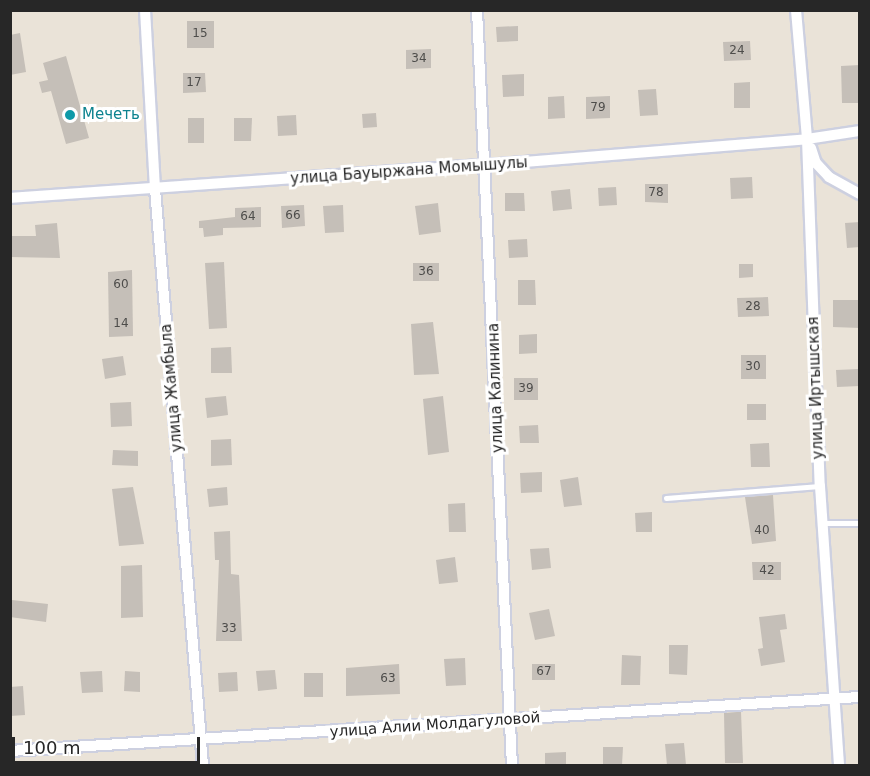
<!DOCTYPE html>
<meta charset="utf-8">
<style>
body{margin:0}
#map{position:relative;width:870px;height:776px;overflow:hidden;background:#eae3d8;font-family:"DejaVu Sans",sans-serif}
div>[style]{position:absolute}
.building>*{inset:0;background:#c5bfb8}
.roads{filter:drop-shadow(2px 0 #cdd0e0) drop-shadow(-2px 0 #cdd0e0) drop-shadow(0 2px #cdd0e0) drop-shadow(0 -2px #cdd0e0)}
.service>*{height:5px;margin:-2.5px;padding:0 2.5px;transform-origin:2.5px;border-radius:2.5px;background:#fff}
.minor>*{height:10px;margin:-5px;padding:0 5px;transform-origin:5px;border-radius:5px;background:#fff}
.dots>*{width:16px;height:16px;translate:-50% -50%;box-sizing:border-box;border:3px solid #fff;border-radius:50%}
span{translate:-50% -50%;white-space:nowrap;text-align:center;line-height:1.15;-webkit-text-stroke:6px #fff;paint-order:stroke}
.number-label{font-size:12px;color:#4e4d4b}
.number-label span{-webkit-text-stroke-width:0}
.culture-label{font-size:15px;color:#0d838f}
.left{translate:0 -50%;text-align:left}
.street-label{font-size:15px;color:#272727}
.frame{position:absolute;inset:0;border:12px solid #272727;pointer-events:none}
.scale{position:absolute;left:12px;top:737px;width:188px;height:27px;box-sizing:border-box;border:3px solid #272727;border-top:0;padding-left:8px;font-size:18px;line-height:21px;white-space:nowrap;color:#272727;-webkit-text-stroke:4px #fff;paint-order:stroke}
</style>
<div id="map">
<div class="building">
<div style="clip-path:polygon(187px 21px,214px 21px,214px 48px,187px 48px)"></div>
<div style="clip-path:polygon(518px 26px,518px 41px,497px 42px,496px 27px)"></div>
<div style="clip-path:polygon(20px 33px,26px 72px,10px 75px,10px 35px)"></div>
<div style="clip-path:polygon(750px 41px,751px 60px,724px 61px,723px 42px)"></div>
<div style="clip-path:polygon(431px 49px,431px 68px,406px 69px,406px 50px)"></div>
<div style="clip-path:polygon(66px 56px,89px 138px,66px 144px,51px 91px,42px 93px,39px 82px,48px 80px,43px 63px)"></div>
<div style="clip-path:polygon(860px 65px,860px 103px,842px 103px,841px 66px)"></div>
<div style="clip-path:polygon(183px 73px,205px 73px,206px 92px,183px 93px)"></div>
<div style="clip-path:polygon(524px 74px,524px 96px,503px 97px,502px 75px)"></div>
<div style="clip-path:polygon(750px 82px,750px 108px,734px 108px,734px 83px)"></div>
<div style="clip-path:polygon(656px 89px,658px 115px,640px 116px,638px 90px)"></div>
<div style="clip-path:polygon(564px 96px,565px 118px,548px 119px,548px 97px)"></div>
<div style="clip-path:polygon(610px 96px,610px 118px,586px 119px,586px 97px)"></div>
<div style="clip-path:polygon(376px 113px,377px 127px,363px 128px,362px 114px)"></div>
<div style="clip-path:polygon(296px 115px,297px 135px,278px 136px,277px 116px)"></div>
<div style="clip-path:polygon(188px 118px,204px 118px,204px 143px,188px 143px)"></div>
<div style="clip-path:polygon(234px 118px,252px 118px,251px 141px,234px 141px)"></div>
<div style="clip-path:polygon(752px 177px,753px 198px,731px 199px,730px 178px)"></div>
<div style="clip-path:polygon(645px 184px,668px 184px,668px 203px,645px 202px)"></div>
<div style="clip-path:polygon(616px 187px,617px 205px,599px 206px,598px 188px)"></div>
<div style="clip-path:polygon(570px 189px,572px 209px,553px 211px,551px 191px)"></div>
<div style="clip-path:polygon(505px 193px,524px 193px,525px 211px,505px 211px)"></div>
<div style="clip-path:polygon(438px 203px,441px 232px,419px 235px,415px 206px)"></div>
<div style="clip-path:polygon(304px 205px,305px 226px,282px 228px,281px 206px)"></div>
<div style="clip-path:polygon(343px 205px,344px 232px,325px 233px,323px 206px)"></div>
<div style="clip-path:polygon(261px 207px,261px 227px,223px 228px,223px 235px,204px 237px,203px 228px,199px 228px,199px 221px,235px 217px,235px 208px)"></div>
<div style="clip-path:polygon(860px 222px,860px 247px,847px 248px,845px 223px)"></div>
<div style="clip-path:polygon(57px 223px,60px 258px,10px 257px,10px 236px,36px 236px,35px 225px)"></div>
<div style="clip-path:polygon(527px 239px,528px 257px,509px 258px,508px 240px)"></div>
<div style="clip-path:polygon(224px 262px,227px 328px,209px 329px,205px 263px)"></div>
<div style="clip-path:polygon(413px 263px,439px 263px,439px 281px,413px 281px)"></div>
<div style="clip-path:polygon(739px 264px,753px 264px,753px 277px,739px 278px)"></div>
<div style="clip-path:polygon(132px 270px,133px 336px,109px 337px,108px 272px)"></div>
<div style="clip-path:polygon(518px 280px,535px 280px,536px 305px,518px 305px)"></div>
<div style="clip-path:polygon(768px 297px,769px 316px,738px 317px,737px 298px)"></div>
<div style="clip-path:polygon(833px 300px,860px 300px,860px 328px,833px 327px)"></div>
<div style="clip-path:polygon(433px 322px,439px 374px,414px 375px,411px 324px)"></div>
<div style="clip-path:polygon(537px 334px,537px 353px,519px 354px,519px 335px)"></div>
<div style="clip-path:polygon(231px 347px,232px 373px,211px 373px,211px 348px)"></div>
<div style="clip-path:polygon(741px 355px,766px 355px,766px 379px,741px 379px)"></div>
<div style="clip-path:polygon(123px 356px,126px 375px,105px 379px,102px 359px)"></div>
<div style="clip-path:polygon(860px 369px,860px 386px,837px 387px,836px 370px)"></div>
<div style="clip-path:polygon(514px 378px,538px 378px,538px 400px,514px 400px)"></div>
<div style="clip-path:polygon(226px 396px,228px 415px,207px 418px,205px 398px)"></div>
<div style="clip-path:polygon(443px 396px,449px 452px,428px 455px,423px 399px)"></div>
<div style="clip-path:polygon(131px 402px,132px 426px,111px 427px,110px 403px)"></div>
<div style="clip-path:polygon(747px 404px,766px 404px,766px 420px,747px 420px)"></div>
<div style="clip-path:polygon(538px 425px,539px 443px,520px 443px,519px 426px)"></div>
<div style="clip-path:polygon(231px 439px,232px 465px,211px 466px,211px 440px)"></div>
<div style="clip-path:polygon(769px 443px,770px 467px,751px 467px,750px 444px)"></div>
<div style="clip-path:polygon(113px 450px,138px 451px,138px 466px,112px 465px)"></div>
<div style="clip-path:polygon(542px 472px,542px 492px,521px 493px,520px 473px)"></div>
<div style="clip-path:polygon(578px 477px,582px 505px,564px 507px,560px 480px)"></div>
<div style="clip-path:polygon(133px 487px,144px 544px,119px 546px,112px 489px)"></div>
<div style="clip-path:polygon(227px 487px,228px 505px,209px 507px,207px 489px)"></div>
<div style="clip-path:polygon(773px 495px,776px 541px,752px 544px,745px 497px)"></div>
<div style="clip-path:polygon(465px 503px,466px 532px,449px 532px,448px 504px)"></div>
<div style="clip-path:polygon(652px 512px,652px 532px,636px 532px,635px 513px)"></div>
<div style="clip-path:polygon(230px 531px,231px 574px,239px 575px,242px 641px,216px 641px,219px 560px,215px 560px,214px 532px)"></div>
<div style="clip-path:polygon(549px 548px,551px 568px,532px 570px,530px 549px)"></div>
<div style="clip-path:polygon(455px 557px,458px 582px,439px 584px,436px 560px)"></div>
<div style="clip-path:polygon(752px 562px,781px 562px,781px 580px,753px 580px)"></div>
<div style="clip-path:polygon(142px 565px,143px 617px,121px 618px,121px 566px)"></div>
<div style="clip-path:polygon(12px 600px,48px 604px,46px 622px,10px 617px)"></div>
<div style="clip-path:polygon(549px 609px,555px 636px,535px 640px,529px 613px)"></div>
<div style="clip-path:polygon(785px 614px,787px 629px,780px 630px,785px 662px,761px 666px,758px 649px,763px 648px,759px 617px)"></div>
<div style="clip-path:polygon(669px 645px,688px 645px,687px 675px,669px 674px)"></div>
<div style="clip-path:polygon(622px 655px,641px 656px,640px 685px,621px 685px)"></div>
<div style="clip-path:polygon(465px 658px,466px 685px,446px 686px,444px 659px)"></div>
<div style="clip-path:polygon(399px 664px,400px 694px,346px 696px,346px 668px)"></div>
<div style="clip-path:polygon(532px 664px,555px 664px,555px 680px,532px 680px)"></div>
<div style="clip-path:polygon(275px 670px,277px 689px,258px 691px,256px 671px)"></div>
<div style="clip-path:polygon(102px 671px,103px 692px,82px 693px,80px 672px)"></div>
<div style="clip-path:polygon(125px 671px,140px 672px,140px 692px,124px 691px)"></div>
<div style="clip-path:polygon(237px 672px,238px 691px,219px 692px,218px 673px)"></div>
<div style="clip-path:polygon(304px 673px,323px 673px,323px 697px,304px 697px)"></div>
<div style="clip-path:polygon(23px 686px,25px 715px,10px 716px,10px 687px)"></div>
<div style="clip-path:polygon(737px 712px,741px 712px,743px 763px,725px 763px,724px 713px)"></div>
<div style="clip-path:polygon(684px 743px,686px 765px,667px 765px,665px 744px)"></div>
<div style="clip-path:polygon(603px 747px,623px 747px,622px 765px,603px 765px)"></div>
<div style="clip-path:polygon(566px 752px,566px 765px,545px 765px,545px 753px)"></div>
</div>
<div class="roads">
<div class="service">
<div style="left:666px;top:498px;width:154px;rotate:-4.5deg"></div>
<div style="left:823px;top:523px;width:37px"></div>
</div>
<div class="minor">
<div style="left:145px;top:10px;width:179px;rotate:86.8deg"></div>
<div style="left:155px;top:189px;width:579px;rotate:85.24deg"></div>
<div style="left:477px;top:10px;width:757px;rotate:87.35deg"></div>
<div style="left:796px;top:10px;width:129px;rotate:85.1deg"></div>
<div style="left:807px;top:139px;width:347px;rotate:87.9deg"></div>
<div style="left:820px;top:486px;width:281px;rotate:86.1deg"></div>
<div style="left:811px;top:148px;width:16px;rotate:72deg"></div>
<div style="left:816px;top:163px;width:19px;rotate:47deg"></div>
<div style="left:829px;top:177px;width:35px;rotate:29deg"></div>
<div style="left:10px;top:198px;width:478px;rotate:-4deg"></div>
<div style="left:487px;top:165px;width:321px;rotate:-4.6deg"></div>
<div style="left:807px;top:139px;width:54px;rotate:-8.6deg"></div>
<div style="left:10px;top:751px;width:852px;rotate:-3.64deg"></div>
</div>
</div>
<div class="dots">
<div style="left:70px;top:115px;background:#0f9aa8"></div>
</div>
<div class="number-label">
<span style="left:200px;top:34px">15</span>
<span style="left:737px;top:51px">24</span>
<span style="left:419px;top:59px">34</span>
<span style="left:194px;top:83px">17</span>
<span style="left:598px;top:108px">79</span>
<span style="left:656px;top:193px">78</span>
<span style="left:293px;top:216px">66</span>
<span style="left:248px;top:217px">64</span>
<span style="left:426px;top:272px">36</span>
<span style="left:121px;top:285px">60</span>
<span style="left:753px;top:307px">28</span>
<span style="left:121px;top:324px">14</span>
<span style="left:753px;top:367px">30</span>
<span style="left:526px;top:389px">39</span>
<span style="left:762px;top:531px">40</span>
<span style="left:767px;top:571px">42</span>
<span style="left:229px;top:629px">33</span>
<span style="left:544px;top:672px">67</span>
<span style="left:388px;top:679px">63</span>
</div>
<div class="culture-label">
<span class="left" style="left:82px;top:115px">Мечеть</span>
</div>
<div class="street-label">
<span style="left:409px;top:171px;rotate:-4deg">улица Бауыржана Момышулы</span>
<span style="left:172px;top:388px;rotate:-95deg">улица Жамбыла</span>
<span style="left:496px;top:388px;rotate:-92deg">улица Калинина</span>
<span style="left:816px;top:388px;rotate:-92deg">улица Иртышская</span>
<span style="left:435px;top:725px;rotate:-4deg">улица Алии Молдагуловой</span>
</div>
<div class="frame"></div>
<div class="scale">100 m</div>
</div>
